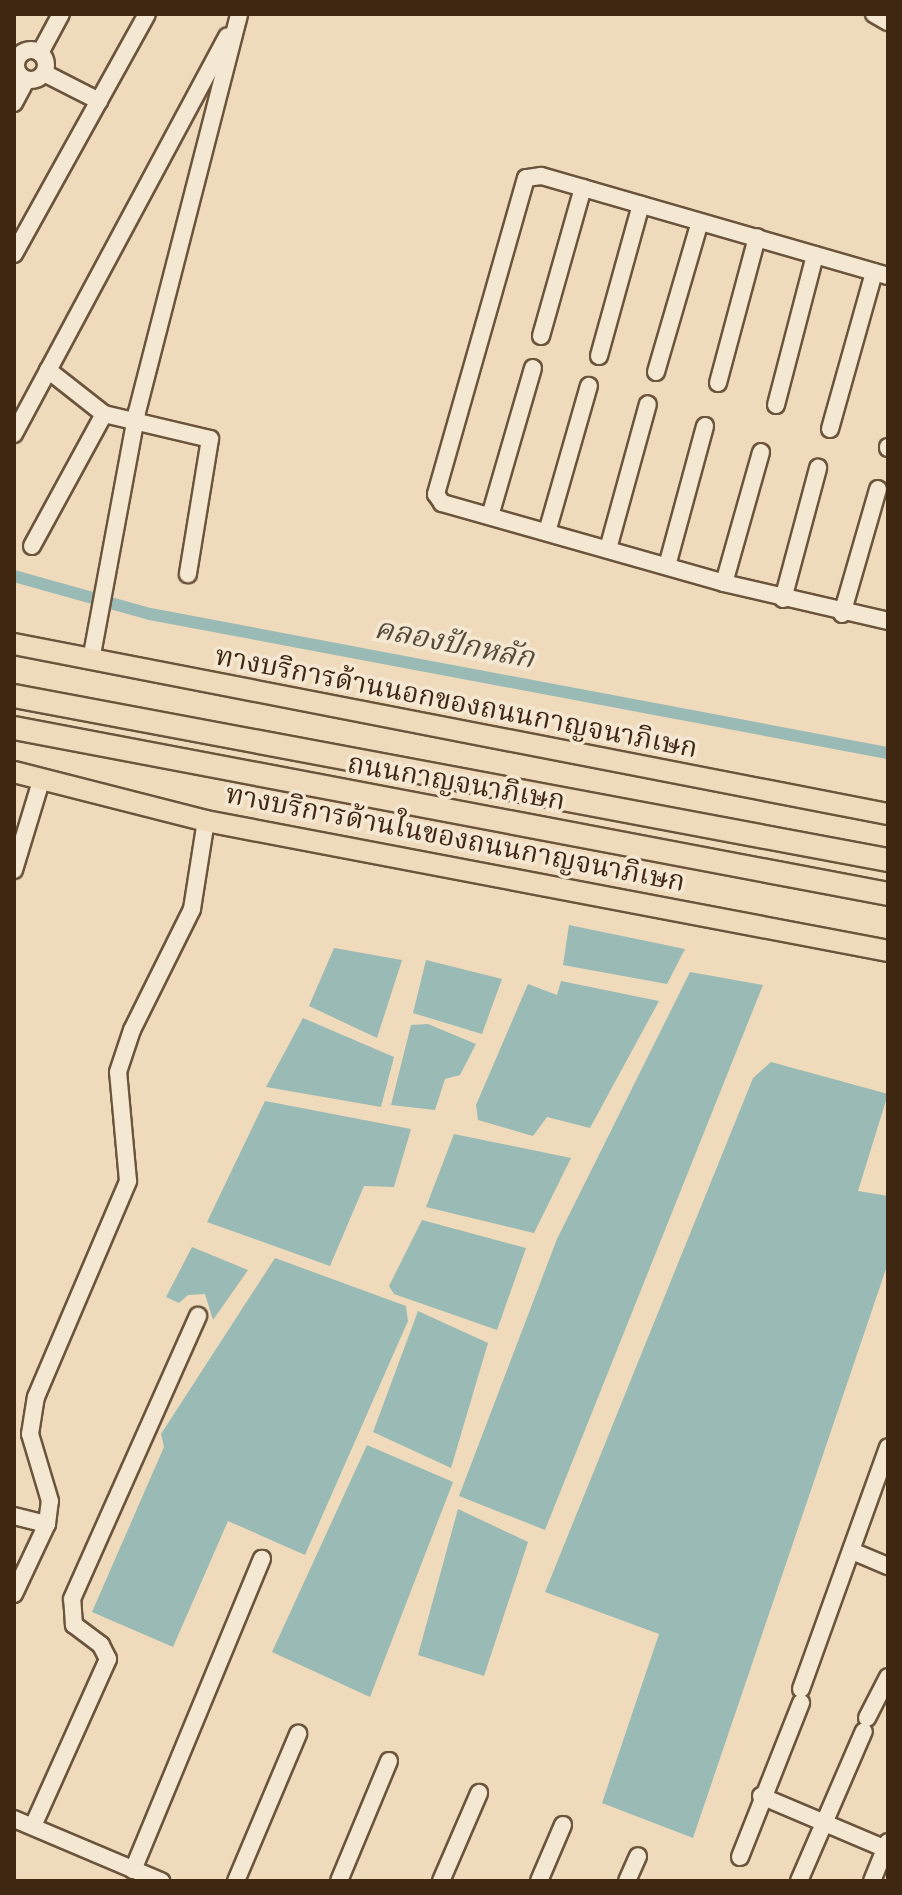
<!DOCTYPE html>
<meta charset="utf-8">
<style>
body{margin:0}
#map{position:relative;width:902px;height:1895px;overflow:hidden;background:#efdbbc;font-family:Vollkorn,"Noto Serif Thai",serif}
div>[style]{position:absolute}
.water>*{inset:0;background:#9abab5}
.canal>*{height:12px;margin:-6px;padding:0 6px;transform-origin:6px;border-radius:6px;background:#9abab5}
.roads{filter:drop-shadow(2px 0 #6b543c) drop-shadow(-2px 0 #6b543c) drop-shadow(0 2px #6b543c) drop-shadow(0 -2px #6b543c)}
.minor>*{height:16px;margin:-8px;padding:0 8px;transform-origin:8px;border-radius:8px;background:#f5e8d3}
.minor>.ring{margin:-8px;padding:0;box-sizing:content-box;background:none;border:16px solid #f5e8d3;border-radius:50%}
.major>*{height:20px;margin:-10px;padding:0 10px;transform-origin:10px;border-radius:10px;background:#efdbbc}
.highway>*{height:22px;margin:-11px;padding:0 11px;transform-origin:11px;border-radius:11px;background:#efdbbc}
span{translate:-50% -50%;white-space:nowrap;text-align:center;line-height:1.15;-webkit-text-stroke:7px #f5e8d3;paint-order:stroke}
.street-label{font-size:28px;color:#3f2712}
.water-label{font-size:30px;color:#564c3b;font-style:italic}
.frame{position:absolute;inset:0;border:16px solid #3f2712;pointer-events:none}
</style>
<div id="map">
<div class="water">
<div style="clip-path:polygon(569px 925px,685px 949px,667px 984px,563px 965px)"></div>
<div style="clip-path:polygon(334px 948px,402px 960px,377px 1038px,309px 1006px)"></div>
<div style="clip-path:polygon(426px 960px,502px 979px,482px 1034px,413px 1013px)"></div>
<div style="clip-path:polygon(690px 972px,763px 985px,545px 1530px,459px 1496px,557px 1239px)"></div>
<div style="clip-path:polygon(561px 981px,659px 1001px,590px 1128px,547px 1117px,533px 1136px,478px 1120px,476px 1105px,528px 984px,557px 995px)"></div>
<div style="clip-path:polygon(303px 1018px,394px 1057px,381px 1107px,266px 1087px)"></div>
<div style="clip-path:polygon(428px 1024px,476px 1044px,460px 1075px,445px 1079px,435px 1110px,391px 1105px,411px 1025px)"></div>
<div style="clip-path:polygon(771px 1062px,888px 1094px,858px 1191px,888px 1196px,888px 1263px,693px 1838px,602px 1803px,659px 1634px,545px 1592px,753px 1078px)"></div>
<div style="clip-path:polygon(265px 1101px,411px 1129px,394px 1187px,364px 1186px,330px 1266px,207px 1222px)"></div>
<div style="clip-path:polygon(454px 1134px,571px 1158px,534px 1233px,426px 1207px)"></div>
<div style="clip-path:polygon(422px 1220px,526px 1248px,497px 1330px,394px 1294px,389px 1286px)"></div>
<div style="clip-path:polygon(192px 1247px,248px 1270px,213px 1320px,205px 1294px,188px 1295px,179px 1303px,166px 1297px)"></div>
<div style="clip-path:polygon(275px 1258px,406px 1306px,408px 1321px,305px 1555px,228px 1521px,173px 1647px,92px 1612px,164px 1447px,161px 1434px)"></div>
<div style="clip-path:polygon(418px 1311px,488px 1343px,451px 1468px,373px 1432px)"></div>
<div style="clip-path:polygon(367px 1445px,453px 1482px,370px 1697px,272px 1652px)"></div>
<div style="clip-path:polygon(458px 1509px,528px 1542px,484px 1676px,418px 1655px)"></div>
</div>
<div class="canal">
<div style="left:14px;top:576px;width:141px;rotate:15.6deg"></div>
<div style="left:150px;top:614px;width:751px;rotate:10.67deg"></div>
</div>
<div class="roads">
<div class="minor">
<div style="left:874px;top:14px;width:16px;rotate:30deg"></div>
<div class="ring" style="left:16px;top:50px;width:14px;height:14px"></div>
<div style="left:40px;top:53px;width:44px;rotate:-61.7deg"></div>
<div style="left:44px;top:73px;width:62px;rotate:27deg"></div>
<div style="left:14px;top:103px;width:26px;rotate:-62deg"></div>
<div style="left:14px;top:254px;width:274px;rotate:-61deg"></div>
<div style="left:888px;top:276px;width:361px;rotate:-163.9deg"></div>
<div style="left:541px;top:176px;width:15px;rotate:172deg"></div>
<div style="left:526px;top:178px;width:329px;rotate:105.9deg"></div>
<div style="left:436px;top:494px;width:11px;rotate:56deg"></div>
<div style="left:442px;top:503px;width:293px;rotate:15.8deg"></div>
<div style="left:724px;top:583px;width:168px;rotate:13deg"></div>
<div style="left:541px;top:336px;width:154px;rotate:-74.2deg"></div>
<div style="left:599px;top:356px;width:157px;rotate:-74.5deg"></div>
<div style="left:48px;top:370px;width:71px;rotate:38.2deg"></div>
<div style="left:104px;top:414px;width:109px;rotate:13.3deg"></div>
<div style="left:210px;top:439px;width:137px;rotate:99.3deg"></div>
<div style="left:656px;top:372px;width:156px;rotate:-73.7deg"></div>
<div style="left:718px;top:383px;width:151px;rotate:-75deg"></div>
<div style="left:776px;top:405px;width:155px;rotate:-75.4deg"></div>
<div style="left:830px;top:429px;width:163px;rotate:-74.3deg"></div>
<div style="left:14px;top:434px;width:451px;rotate:-61.8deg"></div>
<div style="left:888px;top:448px;width:1px;rotate:-90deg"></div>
<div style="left:490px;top:516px;width:154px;rotate:-73.8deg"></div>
<div style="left:547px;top:532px;width:152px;rotate:-74deg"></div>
<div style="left:32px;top:546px;width:150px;rotate:-61.4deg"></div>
<div style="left:608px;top:549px;width:150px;rotate:-74.6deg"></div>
<div style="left:667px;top:566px;width:145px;rotate:-74.8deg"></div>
<div style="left:724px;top:583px;width:136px;rotate:-74.2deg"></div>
<div style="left:783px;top:599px;width:136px;rotate:-75deg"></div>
<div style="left:842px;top:614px;width:130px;rotate:-73.9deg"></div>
<div style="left:91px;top:660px;width:252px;rotate:-79.5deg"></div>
<div style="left:137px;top:412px;width:411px;rotate:-75.6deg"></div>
<div style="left:14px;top:870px;width:96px;rotate:-73.1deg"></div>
<div style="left:14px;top:1516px;width:34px;rotate:14deg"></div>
<div style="left:852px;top:1551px;width:39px;rotate:23deg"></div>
<div style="left:14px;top:1594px;width:77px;rotate:-64.8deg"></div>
<div style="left:47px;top:1524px;width:23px;rotate:-83deg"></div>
<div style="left:50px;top:1501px;width:70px;rotate:-106.6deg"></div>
<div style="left:30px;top:1434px;width:37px;rotate:-81deg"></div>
<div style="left:36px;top:1397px;width:235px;rotate:-66.9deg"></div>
<div style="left:128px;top:1181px;width:109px;rotate:-95.2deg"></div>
<div style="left:118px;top:1072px;width:44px;rotate:-71.6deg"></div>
<div style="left:132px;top:1030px;width:135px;rotate:-63.6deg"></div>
<div style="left:192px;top:909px;width:89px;rotate:-81deg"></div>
<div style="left:801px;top:1689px;width:257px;rotate:-70.2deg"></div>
<div style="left:867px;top:1718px;width:46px;rotate:-62.9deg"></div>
<div style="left:761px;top:1796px;width:138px;rotate:23deg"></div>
<div style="left:14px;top:1819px;width:160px;rotate:22.9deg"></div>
<div style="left:33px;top:1826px;width:183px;rotate:-65.8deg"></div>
<div style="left:108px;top:1659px;width:16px;rotate:-117deg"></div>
<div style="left:101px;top:1645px;width:34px;rotate:-143deg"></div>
<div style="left:74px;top:1625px;width:26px;rotate:-94deg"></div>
<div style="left:72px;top:1599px;width:310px;rotate:-66deg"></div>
<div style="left:740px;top:1857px;width:166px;rotate:-68.4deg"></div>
<div style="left:133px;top:1870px;width:337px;rotate:-67.5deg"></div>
<div style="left:236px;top:1881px;width:160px;rotate:-67.1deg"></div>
<div style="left:339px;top:1881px;width:130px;rotate:-67.4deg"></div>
<div style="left:441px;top:1881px;width:96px;rotate:-66.6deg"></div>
<div style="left:539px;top:1881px;width:61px;rotate:-66.8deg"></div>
<div style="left:627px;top:1881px;width:27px;rotate:-66deg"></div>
<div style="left:799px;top:1881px;width:163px;rotate:-66.6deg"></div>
<div style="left:872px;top:1881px;width:42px;rotate:-67.7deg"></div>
</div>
<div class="major">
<div style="left:14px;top:644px;width:890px;rotate:11.01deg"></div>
<div style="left:14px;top:772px;width:198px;rotate:14.3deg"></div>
<div style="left:206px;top:821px;width:694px;rotate:10.79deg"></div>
</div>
<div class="highway">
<div style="left:14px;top:696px;width:889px;rotate:10.63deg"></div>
<div style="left:14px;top:728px;width:890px;rotate:10.75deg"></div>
</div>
</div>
<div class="street-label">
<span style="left:456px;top:704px;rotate:11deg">ทางบริการด้านนอกของถนนกาญจนาภิเษก</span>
<span style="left:456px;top:784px;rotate:10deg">ถนนกาญจนาภิเษก</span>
<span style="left:455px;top:840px;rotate:11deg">ทางบริการด้านในของถนนกาญจนาภิเษก</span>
</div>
<div class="water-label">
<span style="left:454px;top:645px;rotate:11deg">คลองปักหลัก</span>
</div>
<div class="frame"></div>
</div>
